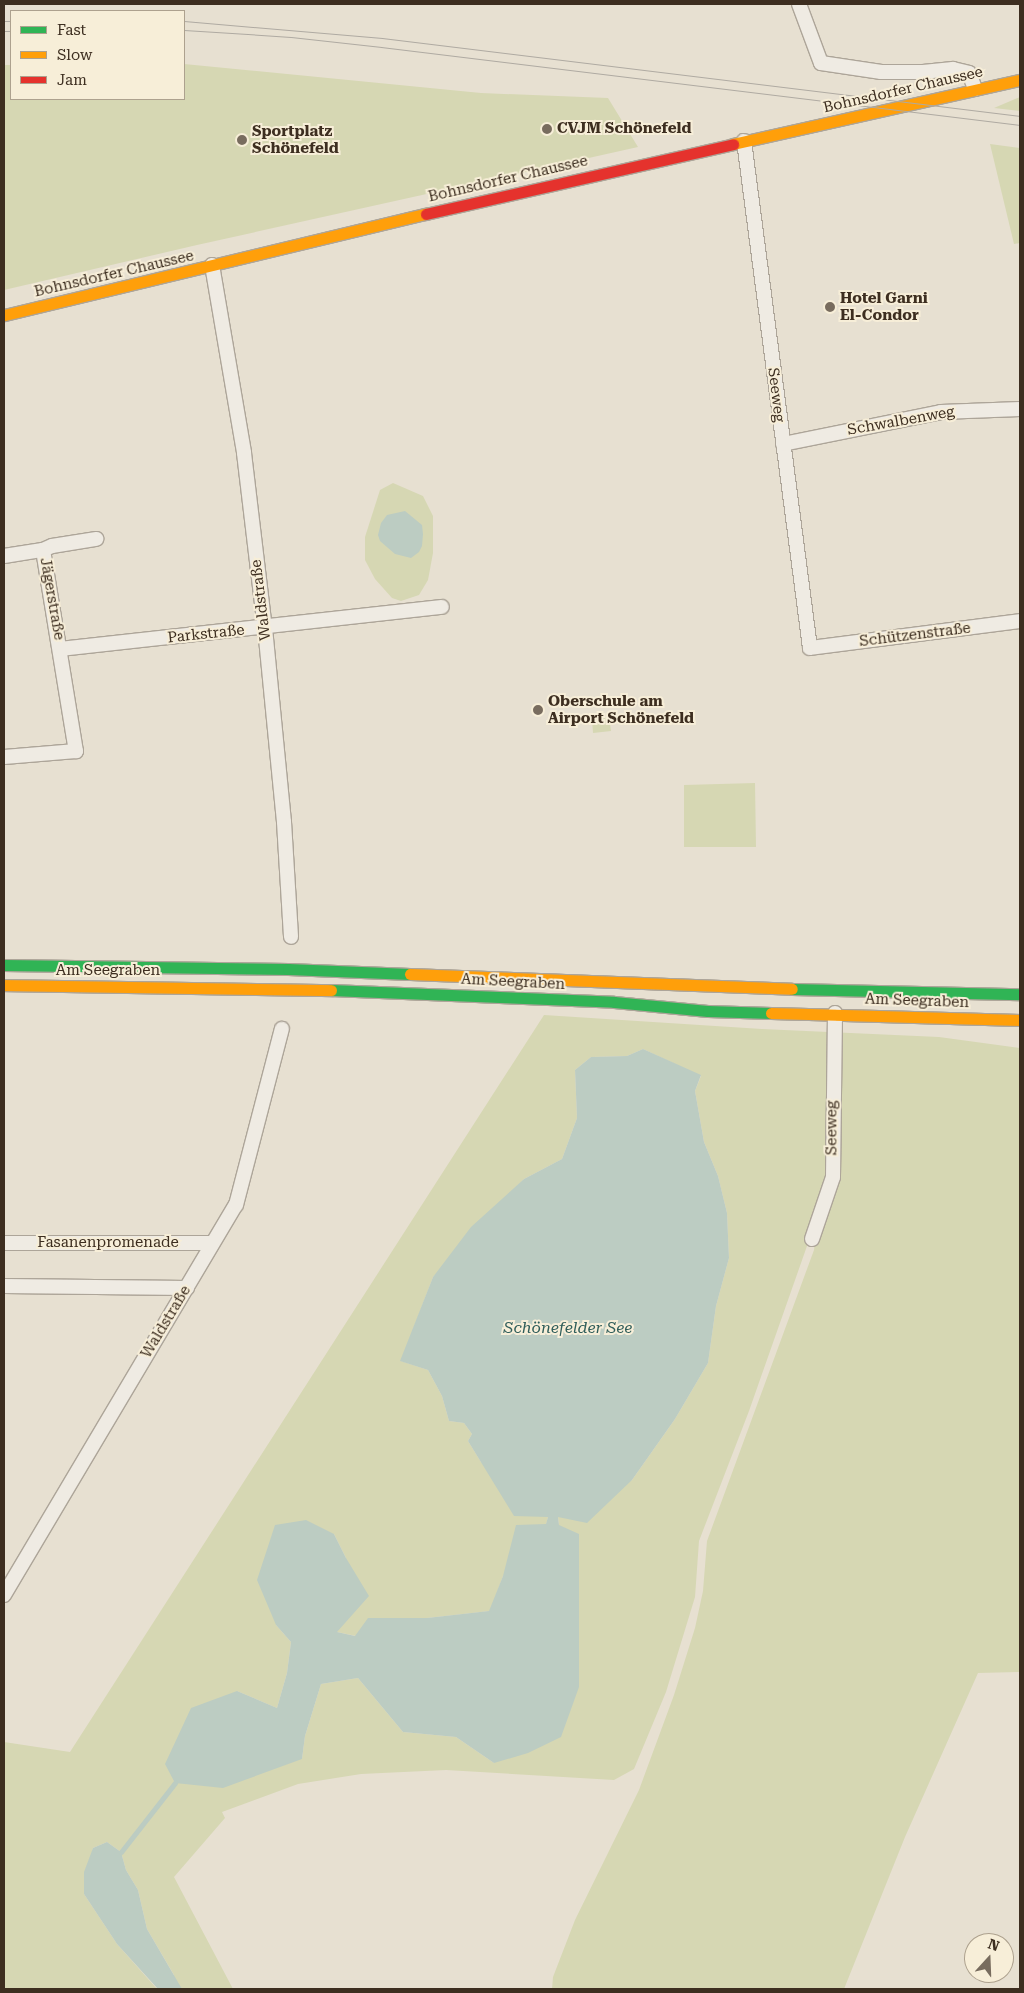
<!DOCTYPE html>
<meta charset="utf-8">
<style>
body{margin:0}
#map{position:relative;width:1024px;height:1993px;overflow:hidden;background:#e7e0d1;font-family:"Roboto Serif",serif}
div>[style]{position:absolute}
.green>*{inset:0;background:#d6d7b3}
.water>*{inset:0;background:#bcccc2}
.stream>*{height:5px;margin:-2.5px;padding:0 2.5px;transform-origin:2.5px;border-radius:2.5px;background:#bcccc2}
.roads{filter:drop-shadow(1px 0 #ada599) drop-shadow(-1px 0 #ada599) drop-shadow(0 1px #ada599) drop-shadow(0 -1px #ada599)}
.street>*{height:14px;margin:-7px;padding:0 7px;transform-origin:7px;border-radius:7px;background:#efebe3}
.fast>*{height:11px;margin:-5.5px;padding:0 5.5px;transform-origin:5.5px;border-radius:5.5px;background:#30b455}
.slow>*{height:11px;margin:-5.5px;padding:0 5.5px;transform-origin:5.5px;border-radius:5.5px;background:#ff9f0a}
.jam>*{height:11px;margin:-5.5px;padding:0 5.5px;transform-origin:5.5px;border-radius:5.5px;background:#e5322d}
.tram>*{height:1px;margin:-0.5px;padding:0 0.5px;transform-origin:0.5px;border-radius:0.5px;background:#afaaa2}
.dots>*{width:14px;height:14px;translate:-50% -50%;box-sizing:border-box;border:2px solid #f7eed8;border-radius:50%}
span{translate:-50% -50%;white-space:nowrap;text-align:center;line-height:1.15;-webkit-text-stroke:4px #f7eed8;paint-order:stroke}
.street-label{font-size:15px;color:#3d2e20}
.poi-label{font-size:15px;color:#3d2e20;font-weight:700}
.left{translate:0 -50%;text-align:left}
.water-label{font-size:16px;color:#2f5d5a;font-style:italic}
.frame{position:absolute;inset:0;border:5px solid #3d2e20;pointer-events:none}
.legend{position:absolute;left:10px;top:10px;width:175px;height:90px;box-sizing:border-box;background:#f7eed8;border:1px solid #ada18e;margin:0;padding:6px 9px;list-style:none;font-size:15px;color:#3d2e20}
.legend li{display:flex;align-items:center;gap:10px;height:25px}
.legend b{width:25px;border:1px solid #ada18e}
.north{position:absolute;left:964px;top:1933px;width:50px;height:50px;box-sizing:border-box;background:#f7eed8;border:1px solid #ada18e;border-radius:50%;rotate:20deg;font-size:14px;font-weight:700;line-height:20px;text-align:center;color:#3d2e20}
.north::after{content:'';display:block;margin:auto;width:18px;height:22px;background:#786c5e;clip-path:polygon(50% 0,100% 100%,50% 72%,0 100%)}
</style>
<div id="map">
<div class="green">
<div style="clip-path:polygon(184px 64px,481px 93px,608px 98px,638px 147px,197px 245px,4px 290px,4px 65px,11px 65px,11px 99px,184px 99px)"></div>
<div style="clip-path:polygon(1020px 97px,1020px 111px,994px 108px)"></div>
<div style="clip-path:polygon(990px 144px,1020px 148px,1020px 243px,1014px 244px)"></div>
<div style="clip-path:polygon(393px 483px,423px 496px,433px 516px,433px 553px,428px 580px,419px 595px,401px 601px,392px 598px,375px 579px,365px 560px,365px 537px,380px 490px)"></div>
<div style="clip-path:polygon(609px 717px,611px 731px,593px 733px,592px 719px)"></div>
<div style="clip-path:polygon(755px 783px,756px 847px,684px 847px,684px 785px)"></div>
<div style="clip-path:polygon(evenodd,544px 1015px,762px 1029px,939px 1037px,1020px 1048px,1020px 1672px,978px 1673px,905px 1837px,844px 1989px,552px 1989px,553px 1977px,575px 1920px,639px 1790px,674px 1695px,695px 1628px,703px 1591px,707px 1541px,814px 1250px,820px 1197px,807px 1246px,749px 1411px,699px 1541px,695px 1597px,666px 1692px,634px 1769px,614px 1780px,446px 1770px,361px 1774px,298px 1784px,222px 1812px,225px 1818px,174px 1877px,233px 1989px,174px 1989px,174px 1975px,147px 1929px,138px 1890px,126px 1870px,121px 1852px,107px 1842px,93px 1848px,84px 1894px,117px 1944px,157px 1989px,4px 1989px,4px 1742px,70px 1752px,544px 1015px,643px 1049px,701px 1076px,695px 1091px,704px 1142px,718px 1176px,727px 1213px,729px 1258px,716px 1306px,708px 1363px,675px 1419px,632px 1480px,558px 1517px,559px 1525px,494px 1763px,456px 1737px,403px 1732px,358px 1678px,321px 1684px,305px 1736px,302px 1759px,237px 1691px,277px 1708px,287px 1673px,291px 1642px,276px 1625px,334px 1534px,346px 1558px,337px 1632px,356px 1636px,369px 1618px,427px 1618px,490px 1611px,503px 1576px,546px 1525px,548px 1517px,481px 1462px,468px 1441px,472px 1434px,464px 1423px,449px 1421px,442px 1396px,428px 1370px,401px 1361px,433px 1277px,524px 1179px,562px 1159px,577px 1118px,575px 1070px,591px 1057px,627px 1056px,643px 1049px)"></div>
</div>
<div class="water">
<div style="clip-path:polygon(405px 511px,422px 525px,423px 534px,422px 546px,419px 552px,411px 558px,395px 554px,380px 541px,378px 535px,381px 523px,387px 515px)"></div>
<div style="clip-path:polygon(643px 1049px,701px 1075px,695px 1091px,704px 1142px,718px 1176px,727px 1213px,729px 1258px,716px 1306px,708px 1363px,675px 1419px,632px 1480px,587px 1523px,558px 1517px,559px 1525px,579px 1534px,579px 1687px,561px 1737px,528px 1753px,494px 1763px,456px 1737px,403px 1732px,358px 1678px,321px 1684px,305px 1736px,302px 1759px,223px 1788px,175px 1783px,165px 1764px,191px 1708px,237px 1691px,277px 1708px,287px 1673px,291px 1642px,276px 1625px,257px 1580px,275px 1525px,306px 1520px,334px 1534px,346px 1558px,369px 1596px,337px 1632px,355px 1636px,368px 1618px,427px 1618px,489px 1611px,503px 1576px,516px 1525px,546px 1524px,548px 1517px,514px 1516px,468px 1441px,472px 1434px,464px 1423px,449px 1421px,442px 1396px,428px 1370px,400px 1361px,433px 1277px,471px 1227px,524px 1179px,562px 1159px,577px 1118px,575px 1070px,591px 1057px,627px 1056px)"></div>
<div style="clip-path:polygon(107px 1842px,121px 1852px,126px 1870px,138px 1890px,147px 1929px,182px 1989px,157px 1988px,117px 1944px,84px 1894px,84px 1872px,93px 1848px)"></div>
</div>
<div class="stream">
<div style="left:121px;top:1852px;width:88px;rotate:-52deg"></div>
</div>
<div class="roads">
<div class="street">
<div style="left:799px;top:4px;width:63px;rotate:69.6deg"></div>
<div style="left:821px;top:63px;width:61px;rotate:8.5deg"></div>
<div style="left:881px;top:72px;width:42px"></div>
<div style="left:923px;top:72px;width:30px;rotate:-6deg"></div>
<div style="left:953px;top:69px;width:16px;rotate:14deg"></div>
<div style="left:969px;top:73px;width:17px;rotate:69deg"></div>
<div style="left:744px;top:141px;width:511px;rotate:82.58deg"></div>
<div style="left:810px;top:648px;width:212px;rotate:-7.3deg"></div>
<div style="left:212px;top:265px;width:191px;rotate:80.3deg"></div>
<div style="left:244px;top:453px;width:176px;rotate:83.2deg"></div>
<div style="left:265px;top:628px;width:195px;rotate:84.4deg"></div>
<div style="left:284px;top:822px;width:115px;rotate:86.5deg"></div>
<div style="left:783px;top:444px;width:161px;rotate:-11.4deg"></div>
<div style="left:941px;top:412px;width:79px;rotate:-2.2deg"></div>
<div style="left:43px;top:550px;width:10px;rotate:-24deg"></div>
<div style="left:52px;top:546px;width:45px;rotate:-9deg"></div>
<div style="left:4px;top:556px;width:39px;rotate:-9deg"></div>
<div style="left:43px;top:550px;width:204px;rotate:80.7deg"></div>
<div style="left:76px;top:751px;width:72px;rotate:175.2deg"></div>
<div style="left:60px;top:649px;width:384px;rotate:-6.3deg"></div>
<div style="left:812px;top:1239px;width:65px;rotate:-71.3deg"></div>
<div style="left:833px;top:1177px;width:164px;rotate:-89.3deg"></div>
<div style="left:4px;top:1243px;width:208px"></div>
<div style="left:4px;top:1286px;width:183px;rotate:0.6deg"></div>
<div style="left:4px;top:1595px;width:454px;rotate:-59.3deg"></div>
<div style="left:236px;top:1205px;width:182px;rotate:-75.4deg"></div>
</div>
<div class="fast">
<div style="left:4px;top:965px;width:284px;rotate:0.8deg"></div>
<div style="left:288px;top:969px;width:122px;rotate:2.3deg"></div>
<div style="left:792px;top:989px;width:228px;rotate:1.3deg"></div>
<div style="left:331px;top:990px;width:283px;rotate:2.4deg"></div>
<div style="left:614px;top:1002px;width:94px;rotate:5.5deg"></div>
<div style="left:708px;top:1011px;width:63px;rotate:1.8deg"></div>
</div>
<div class="slow">
<div style="left:733px;top:144px;width:294px;rotate:-12.6deg"></div>
<div style="left:4px;top:315px;width:434px;rotate:-13.5deg"></div>
<div style="left:410px;top:974px;width:382px;rotate:2.2deg"></div>
<div style="left:4px;top:985px;width:327px;rotate:0.9deg"></div>
<div style="left:771px;top:1013px;width:249px;rotate:1.6deg"></div>
</div>
<div class="jam">
<div style="left:426px;top:214px;width:315px;rotate:-12.8deg"></div>
</div>
</div>
<div class="tram">
<div style="left:4px;top:21px;width:7px"></div>
<div style="left:184px;top:21px;width:199px;rotate:4.9deg"></div>
<div style="left:382px;top:38px;width:643px;rotate:6.97deg"></div>
<div style="left:184px;top:30px;width:107px;rotate:3.7deg"></div>
<div style="left:291px;top:37px;width:91px;rotate:6.3deg"></div>
<div style="left:381px;top:47px;width:644px;rotate:6.96deg"></div>
<div style="left:4px;top:31px;width:7px"></div>
</div>
<div class="dots">
<div style="left:547px;top:129px;background:#786c5e"></div>
<div style="left:242px;top:140px;background:#786c5e"></div>
<div style="left:830px;top:307px;background:#786c5e"></div>
<div style="left:538px;top:710px;background:#786c5e"></div>
</div>
<div class="street-label">
<span style="left:903px;top:90px;rotate:-13deg">Bohnsdorfer Chaussee</span>
<span style="left:508px;top:179px;rotate:-13deg">Bohnsdorfer Chaussee</span>
<span style="left:114px;top:274px;rotate:-13deg">Bohnsdorfer Chaussee</span>
<span style="left:776px;top:395px;rotate:83deg">Seeweg</span>
<span style="left:901px;top:421px;rotate:-10deg">Schwalbenweg</span>
<span style="left:52px;top:599px;rotate:80deg">Jägerstraße</span>
<span style="left:261px;top:600px;rotate:-97deg">Waldstraße</span>
<span style="left:206px;top:634px;rotate:-6deg">Parkstraße</span>
<span style="left:915px;top:635px;rotate:-7deg">Schützenstraße</span>
<span style="left:108px;top:971px">Am Seegraben</span>
<span style="left:513px;top:982px;rotate:3deg">Am Seegraben</span>
<span style="left:917px;top:1001px;rotate:2deg">Am Seegraben</span>
<span style="left:832px;top:1128px;rotate:-90deg">Seeweg</span>
<span style="left:108px;top:1243px">Fasanenpromenade</span>
<span style="left:166px;top:1322px;rotate:-59deg">Waldstraße</span>
</div>
<div class="poi-label">
<span class="left" style="left:557px;top:129px">CVJM Schönefeld</span>
<span class="left" style="left:252px;top:140px">Sportplatz<br>Schönefeld</span>
<span class="left" style="left:840px;top:307px">Hotel Garni<br>El-Condor</span>
<span class="left" style="left:548px;top:710px">Oberschule am<br>Airport Schönefeld</span>
</div>
<div class="water-label">
<span style="left:568px;top:1328px">Schönefelder See</span>
</div>
<div class="frame"></div>
<ul class="legend">
<li><b style="height:6px;background:#30b455"></b>Fast</li>
<li><b style="height:6px;background:#ff9f0a"></b>Slow</li>
<li><b style="height:6px;background:#e5322d"></b>Jam</li>
</ul>
<div class="north">N</div>
</div>
